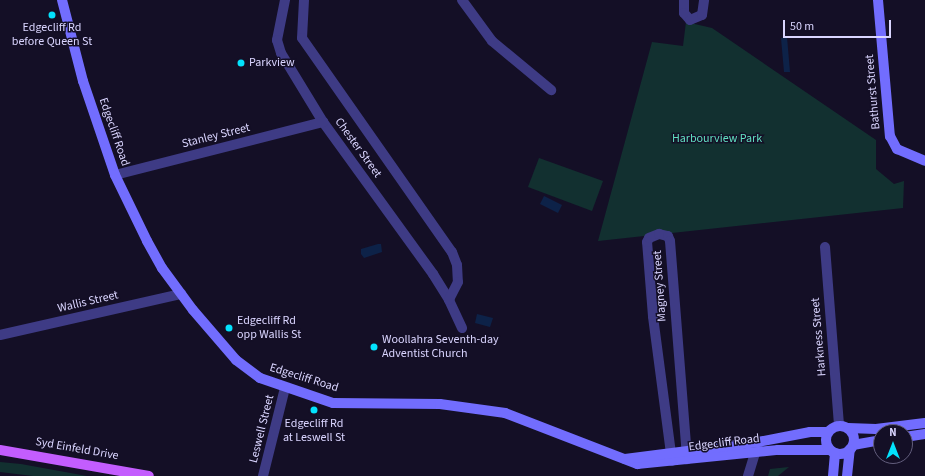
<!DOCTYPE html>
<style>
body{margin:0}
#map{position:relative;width:925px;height:476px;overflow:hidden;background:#140f26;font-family:"Source Sans 3",sans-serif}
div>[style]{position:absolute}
.green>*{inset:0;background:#123030}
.water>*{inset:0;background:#0d2248}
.street>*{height:10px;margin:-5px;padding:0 5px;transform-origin:5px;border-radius:5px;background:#3e3b85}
.secondary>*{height:10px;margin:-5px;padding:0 5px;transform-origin:5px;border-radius:5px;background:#726dfe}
.secondary>.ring{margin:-5px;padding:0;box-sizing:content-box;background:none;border:10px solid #726dfe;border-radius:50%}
.primary>*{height:10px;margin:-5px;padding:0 5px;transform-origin:5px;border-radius:5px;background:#c35dfe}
.dots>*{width:11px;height:11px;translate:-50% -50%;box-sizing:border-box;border:2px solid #140f26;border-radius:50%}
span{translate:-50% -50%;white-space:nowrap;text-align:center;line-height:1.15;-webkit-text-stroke:3px #140f26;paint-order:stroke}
.poi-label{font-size:12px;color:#dad5ff}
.left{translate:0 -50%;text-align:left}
.street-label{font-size:12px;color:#dad5ff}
.park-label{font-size:12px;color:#61dfc1}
.north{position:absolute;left:873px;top:424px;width:40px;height:40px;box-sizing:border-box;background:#140f26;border:1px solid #635e7d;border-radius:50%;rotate:0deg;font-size:11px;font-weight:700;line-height:16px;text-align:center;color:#dad5ff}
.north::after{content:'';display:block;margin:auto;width:14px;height:18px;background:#03e2fd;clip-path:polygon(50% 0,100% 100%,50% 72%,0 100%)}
.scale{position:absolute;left:783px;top:20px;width:108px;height:18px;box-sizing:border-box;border:2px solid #dad5ff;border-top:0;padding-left:5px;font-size:12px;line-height:14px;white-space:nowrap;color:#dad5ff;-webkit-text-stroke:3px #140f26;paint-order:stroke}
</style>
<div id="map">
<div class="green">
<div style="clip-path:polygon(686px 22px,712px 28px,876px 140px,876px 169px,894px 184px,904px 181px,903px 208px,598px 241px,652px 42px,683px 46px)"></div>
<div style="clip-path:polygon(539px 158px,603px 181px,592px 211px,528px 187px)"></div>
<div style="clip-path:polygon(0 462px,21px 464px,87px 476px,33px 476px,0 472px)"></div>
<div style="clip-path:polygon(789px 467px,778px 476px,768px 476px,770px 469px)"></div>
</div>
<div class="water">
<div style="clip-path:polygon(787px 37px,790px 72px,784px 72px,781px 38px)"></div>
<div style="clip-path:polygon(544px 196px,562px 205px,558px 213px,540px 204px)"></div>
<div style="clip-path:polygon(378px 244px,381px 244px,382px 252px,364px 258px,361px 254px,361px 249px)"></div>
<div style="clip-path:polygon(477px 314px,493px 318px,490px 327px,475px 323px)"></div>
</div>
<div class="street">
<div style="left:285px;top:0;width:41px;rotate:101.3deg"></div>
<div style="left:277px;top:40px;width:14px;rotate:73deg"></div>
<div style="left:281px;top:53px;width:81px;rotate:58.7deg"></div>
<div style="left:323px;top:122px;width:188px;rotate:54.1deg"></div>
<div style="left:433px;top:274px;width:31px;rotate:58deg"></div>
<div style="left:449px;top:300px;width:31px;rotate:65deg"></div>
<div style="left:304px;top:0;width:38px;rotate:93deg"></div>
<div style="left:302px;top:38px;width:261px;rotate:55deg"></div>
<div style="left:452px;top:252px;width:14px;rotate:69deg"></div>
<div style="left:457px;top:265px;width:17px;rotate:87deg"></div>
<div style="left:458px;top:282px;width:20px;rotate:117deg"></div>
<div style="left:462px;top:0;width:51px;rotate:53.8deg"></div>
<div style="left:492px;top:41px;width:77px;rotate:39.7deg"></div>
<div style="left:684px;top:0;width:13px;rotate:90deg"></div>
<div style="left:684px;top:13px;width:9px;rotate:49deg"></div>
<div style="left:690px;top:20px;width:13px;rotate:-23deg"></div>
<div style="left:702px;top:15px;width:15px;rotate:-82deg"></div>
<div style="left:115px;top:175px;width:215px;rotate:-14.3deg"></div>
<div style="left:825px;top:247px;width:179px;rotate:85.5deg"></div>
<div style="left:0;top:335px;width:186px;rotate:-12.8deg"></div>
<div style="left:672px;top:461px;width:146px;rotate:-97.5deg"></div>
<div style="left:653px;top:316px;width:74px;rotate:-94.6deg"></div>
<div style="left:647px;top:242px;width:4px;rotate:-63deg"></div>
<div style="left:649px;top:238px;width:11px;rotate:-22deg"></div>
<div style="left:659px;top:234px;width:9px;rotate:13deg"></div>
<div style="left:668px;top:236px;width:5px;rotate:68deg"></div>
<div style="left:670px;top:241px;width:219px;rotate:85.5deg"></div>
<div style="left:263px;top:476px;width:91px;rotate:-76deg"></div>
<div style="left:748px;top:476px;width:31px;rotate:-73deg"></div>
</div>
<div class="secondary">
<div style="left:62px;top:0;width:84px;rotate:75.5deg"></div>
<div style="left:83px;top:81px;width:99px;rotate:71.2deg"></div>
<div style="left:115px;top:175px;width:73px;rotate:64.1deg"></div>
<div style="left:147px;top:241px;width:31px;rotate:61deg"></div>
<div style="left:162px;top:268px;width:52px;rotate:53.6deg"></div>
<div style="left:193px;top:310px;width:66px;rotate:49.3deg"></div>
<div style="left:236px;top:360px;width:30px;rotate:37deg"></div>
<div style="left:260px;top:378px;width:77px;rotate:18.9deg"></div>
<div style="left:333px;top:403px;width:107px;rotate:0.5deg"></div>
<div style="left:440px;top:404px;width:66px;rotate:7.9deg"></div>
<div style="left:505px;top:413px;width:142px;rotate:21.1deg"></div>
<div style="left:637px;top:464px;width:142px;rotate:-5.7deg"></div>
<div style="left:778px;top:450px;width:52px"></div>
<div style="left:878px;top:0;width:137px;rotate:85deg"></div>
<div style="left:890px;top:136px;width:15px;rotate:62deg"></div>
<div style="left:897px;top:149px;width:30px;rotate:23deg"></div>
<div class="ring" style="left:826px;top:426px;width:18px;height:18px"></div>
<div style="left:848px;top:428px;width:28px;rotate:2deg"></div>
<div style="left:876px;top:429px;width:49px;rotate:-7deg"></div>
<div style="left:905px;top:437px;width:20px;rotate:-9deg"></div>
<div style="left:853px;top:445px;width:28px;rotate:-10deg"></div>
<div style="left:625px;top:459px;width:134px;rotate:-7.3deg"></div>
<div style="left:758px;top:442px;width:53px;rotate:-10.9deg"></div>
<div style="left:810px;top:432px;width:17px"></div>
<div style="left:833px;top:476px;width:23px;rotate:-85deg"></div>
<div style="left:847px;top:476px;width:27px;rotate:-84deg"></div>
</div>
<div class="primary">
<div style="left:0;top:450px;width:151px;rotate:9.9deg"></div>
</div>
<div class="dots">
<div style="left:52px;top:15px;background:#03e2fd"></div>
<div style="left:241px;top:63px;background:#03e2fd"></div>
<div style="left:229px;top:328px;background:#03e2fd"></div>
<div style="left:374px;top:347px;background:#03e2fd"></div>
<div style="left:314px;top:410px;background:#03e2fd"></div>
</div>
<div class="poi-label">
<span style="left:52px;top:35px">Edgecliff Rd<br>before Queen St</span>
<span class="left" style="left:249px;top:63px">Parkview</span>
<span class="left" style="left:237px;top:328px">Edgecliff Rd<br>opp Wallis St</span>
<span class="left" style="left:382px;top:347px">Woollahra Seventh-day<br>Adventist Church</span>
<span style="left:314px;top:431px">Edgecliff Rd<br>at Leswell St</span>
</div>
<div class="street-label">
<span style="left:873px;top:92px;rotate:-95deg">Bathurst Street</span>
<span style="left:114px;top:132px;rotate:71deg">Edgecliff Road</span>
<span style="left:216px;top:136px;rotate:-14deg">Stanley Street</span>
<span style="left:358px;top:148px;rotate:54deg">Chester Street</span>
<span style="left:660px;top:286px;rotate:-94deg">Magney Street</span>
<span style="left:88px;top:302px;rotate:-13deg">Wallis Street</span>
<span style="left:819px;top:337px;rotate:-95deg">Harkness Street</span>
<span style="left:304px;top:378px;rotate:17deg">Edgecliff Road</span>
<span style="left:262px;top:429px;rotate:-76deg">Leswell Street</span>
<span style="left:724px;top:443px;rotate:-7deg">Edgecliff Road</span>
<span style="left:77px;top:449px;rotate:10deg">Syd Einfeld Drive</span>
</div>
<div class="park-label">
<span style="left:717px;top:139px">Harbourview Park</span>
</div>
<div class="north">N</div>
<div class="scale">50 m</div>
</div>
